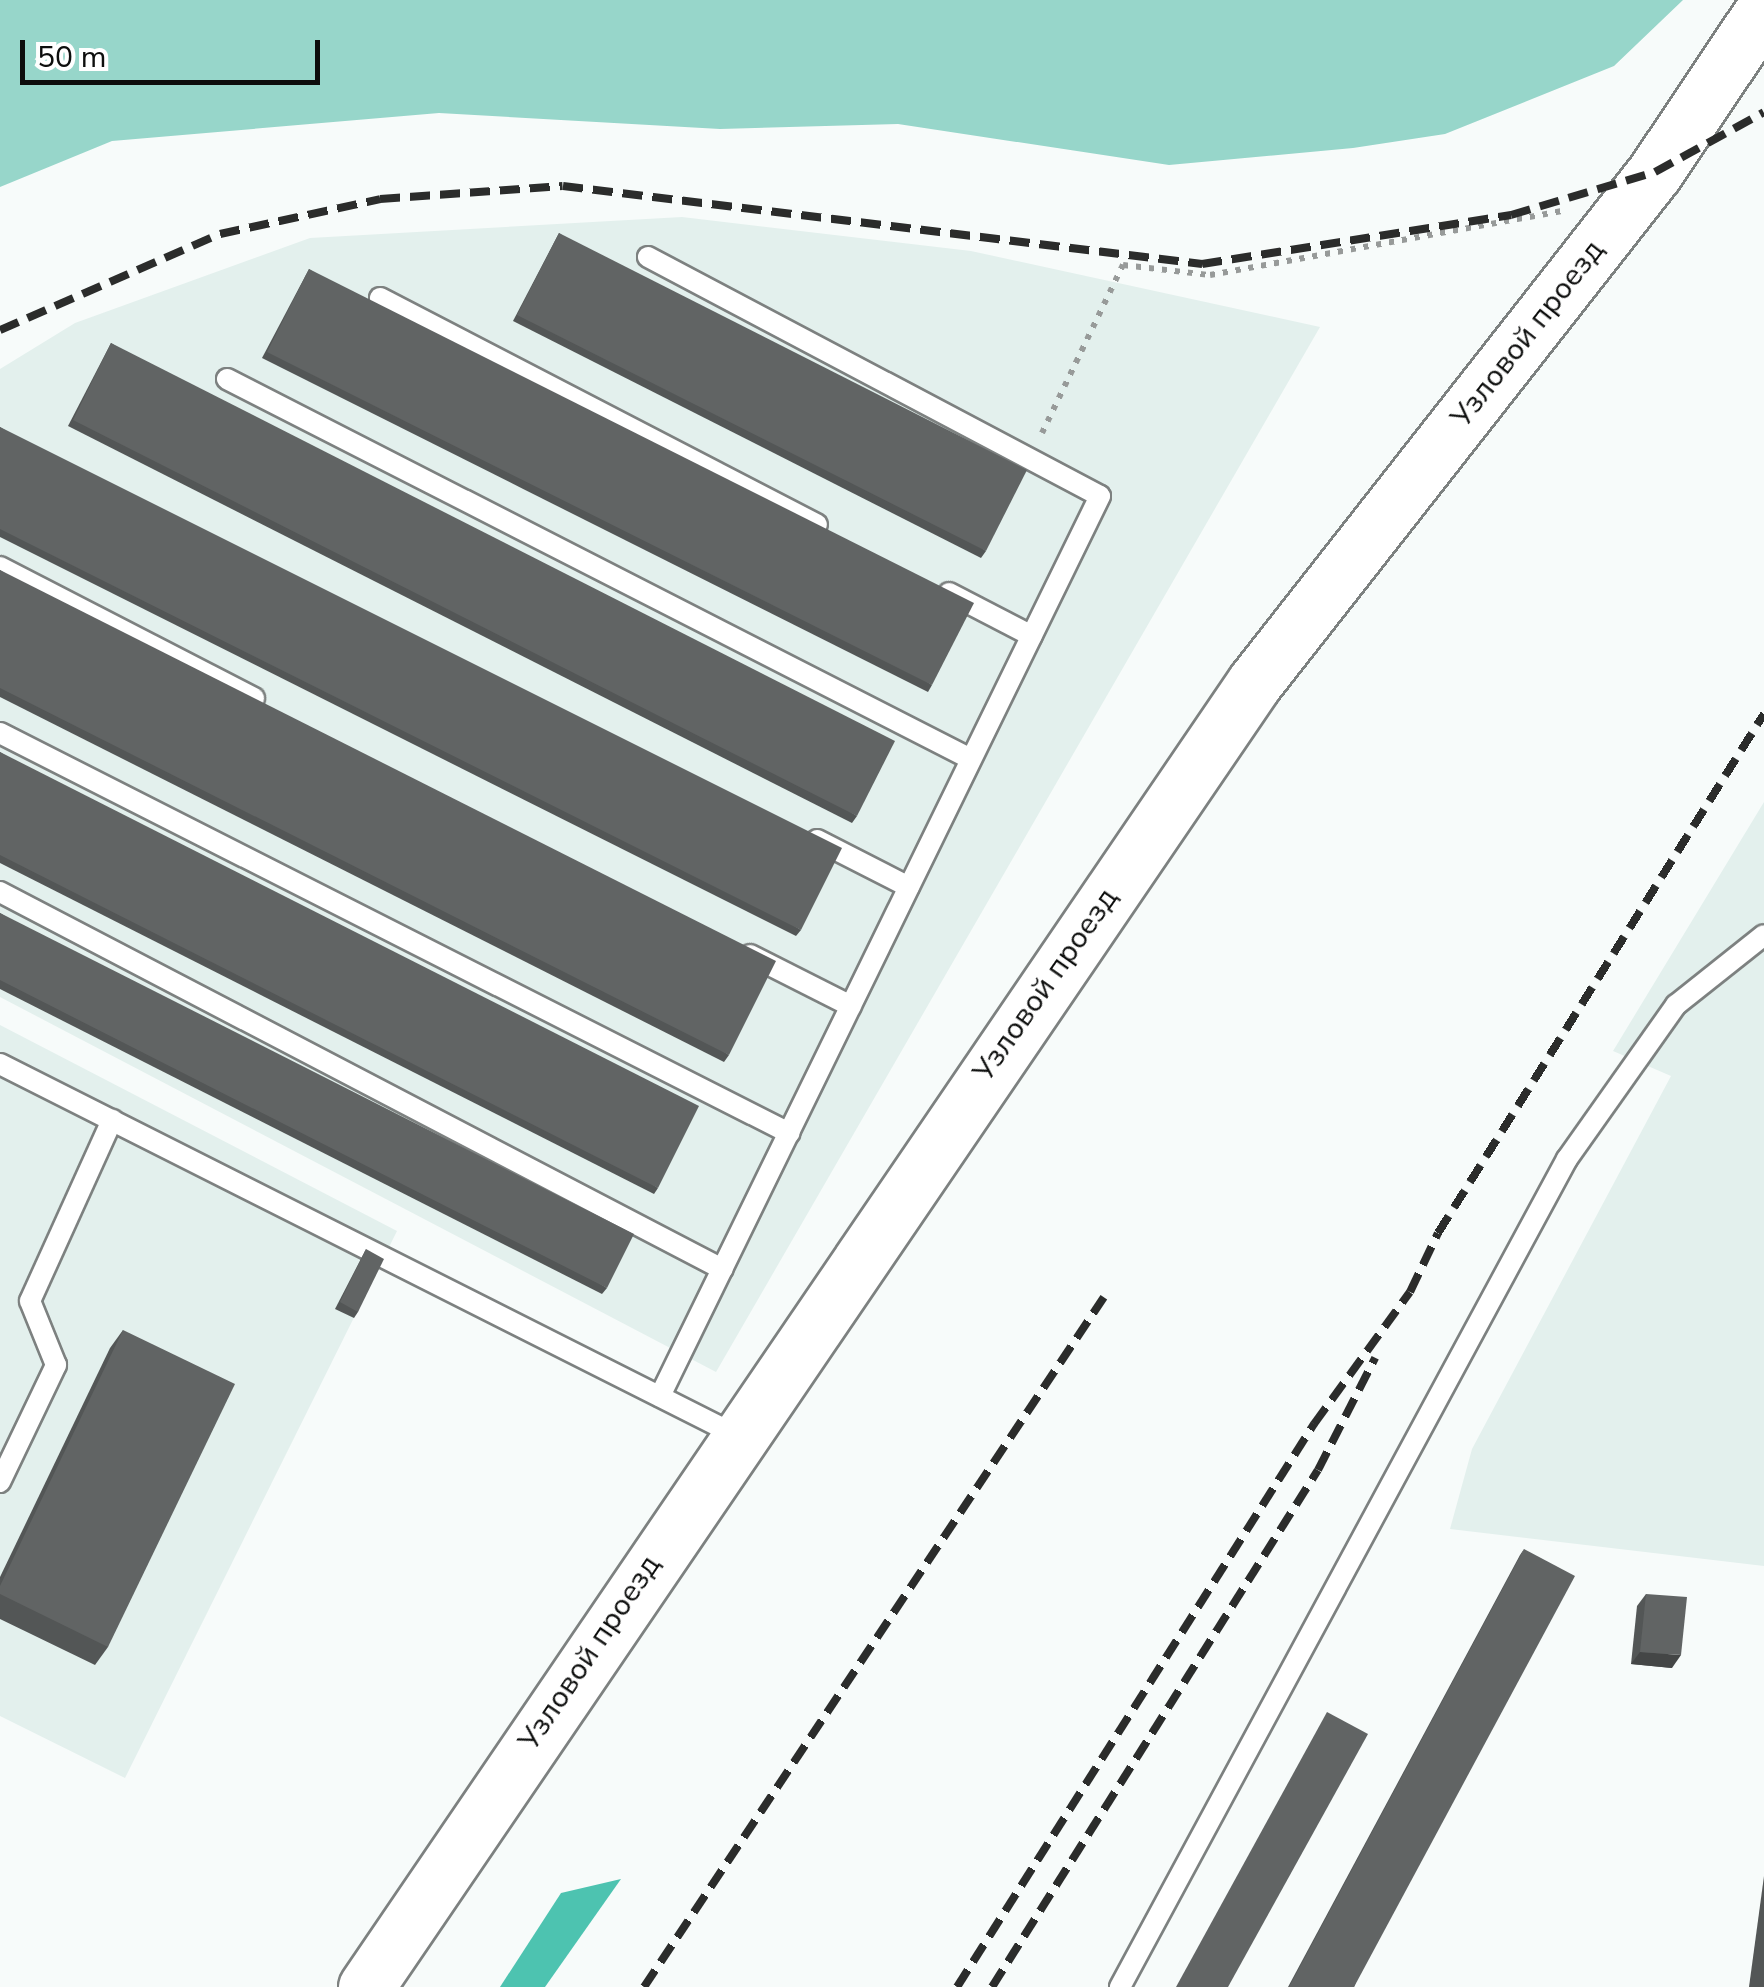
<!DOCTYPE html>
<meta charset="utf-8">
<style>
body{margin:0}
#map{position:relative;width:1764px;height:1987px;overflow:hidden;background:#f7fbfa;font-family:"Nunito Sans",sans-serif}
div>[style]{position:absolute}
.built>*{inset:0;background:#e3f0ed}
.green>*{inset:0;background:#97d6ca}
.water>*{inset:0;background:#4dc3b0}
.path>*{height:6px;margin-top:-3px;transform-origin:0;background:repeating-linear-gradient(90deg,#979a99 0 5px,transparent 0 13px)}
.roads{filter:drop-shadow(2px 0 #7d8180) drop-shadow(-2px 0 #7d8180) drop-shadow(0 2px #7d8180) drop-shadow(0 -2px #7d8180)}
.lane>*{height:20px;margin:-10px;padding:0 10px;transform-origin:10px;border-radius:10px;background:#fff}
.secondary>*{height:55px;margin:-27.5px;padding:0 27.5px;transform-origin:27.5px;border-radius:27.5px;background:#fff}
.rail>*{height:8px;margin-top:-4px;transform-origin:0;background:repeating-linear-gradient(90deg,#2b2c2b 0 20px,transparent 0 30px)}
.wall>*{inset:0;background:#535656}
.shaded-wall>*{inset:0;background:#444646}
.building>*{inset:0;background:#616464}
span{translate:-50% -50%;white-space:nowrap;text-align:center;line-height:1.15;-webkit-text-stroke:9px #fff;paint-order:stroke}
.street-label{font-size:30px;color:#0d0e0d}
.scale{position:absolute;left:20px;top:40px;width:300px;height:45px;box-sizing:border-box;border:5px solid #0d0e0d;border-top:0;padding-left:12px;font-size:30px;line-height:35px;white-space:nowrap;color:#0d0e0d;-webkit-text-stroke:8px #fff;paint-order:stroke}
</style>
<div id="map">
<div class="built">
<div style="clip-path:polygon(682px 217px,971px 251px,1320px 327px,716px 1372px,0 997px,0 369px,75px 323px,310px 238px)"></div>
<div style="clip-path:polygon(1764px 802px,1764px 1566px,1450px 1529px,1472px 1449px,1671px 1076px,1613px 1051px)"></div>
<div style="clip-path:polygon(0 1025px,397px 1231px,125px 1778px,0 1716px)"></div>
</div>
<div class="green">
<div style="clip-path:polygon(0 0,1683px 0,1614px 66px,1445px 134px,1353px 148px,1169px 165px,898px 124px,720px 129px,439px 113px,112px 141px,0 187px)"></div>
</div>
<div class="water">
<div style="clip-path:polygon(621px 1879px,545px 1987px,500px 1987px,561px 1893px)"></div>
</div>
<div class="path">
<div style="left:1042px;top:433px;width:187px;rotate:-64.3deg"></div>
<div style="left:1123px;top:265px;width:88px;rotate:6.6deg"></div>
<div style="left:1210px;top:275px;width:359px;rotate:-10.3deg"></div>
</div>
<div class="roads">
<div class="lane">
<div style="left:648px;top:257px;width:511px;rotate:27.87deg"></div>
<div style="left:1100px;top:496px;width:1002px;rotate:116.05deg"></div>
<div style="left:380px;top:298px;width:492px;rotate:27.4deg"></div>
<div style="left:227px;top:379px;width:835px;rotate:27.06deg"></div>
<div style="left:0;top:567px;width:286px;rotate:27.3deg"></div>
<div style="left:949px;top:593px;width:93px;rotate:27.4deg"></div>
<div style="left:0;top:733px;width:885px;rotate:26.88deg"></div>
<div style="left:817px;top:840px;width:103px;rotate:27.1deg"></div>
<div style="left:0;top:892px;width:815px;rotate:27.57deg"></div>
<div style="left:750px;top:955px;width:113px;rotate:26.8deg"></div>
<div style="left:0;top:1064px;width:824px;rotate:26.75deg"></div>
<div style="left:0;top:1482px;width:130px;rotate:-64.4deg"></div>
<div style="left:56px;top:1365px;width:69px;rotate:-112.1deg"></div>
<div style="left:30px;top:1301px;width:199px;rotate:-65.6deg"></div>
<div style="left:1120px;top:1987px;width:941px;rotate:-61.64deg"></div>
<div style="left:1567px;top:1159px;width:189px;rotate:-54.7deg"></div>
<div style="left:1676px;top:1005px;width:112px;rotate:-38.5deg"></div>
</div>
<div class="secondary">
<div style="left:366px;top:1987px;width:1579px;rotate:-55.74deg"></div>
<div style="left:1255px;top:682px;width:648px;rotate:-51.89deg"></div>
<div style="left:1655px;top:172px;width:196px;rotate:-56.2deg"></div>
</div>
</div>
<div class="rail">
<div style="left:0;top:330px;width:240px;rotate:-23.6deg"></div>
<div style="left:220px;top:234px;width:164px;rotate:-12.3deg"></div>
<div style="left:380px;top:199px;width:183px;rotate:-4.1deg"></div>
<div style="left:563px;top:186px;width:644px;rotate:6.96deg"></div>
<div style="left:1202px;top:264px;width:313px;rotate:-9deg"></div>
<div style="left:1511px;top:215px;width:150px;rotate:-16.6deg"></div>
<div style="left:1655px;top:172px;width:124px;rotate:-28.8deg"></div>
<div style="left:644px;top:1987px;width:829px;rotate:-56.31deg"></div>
<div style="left:957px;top:1987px;width:667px;rotate:-57.62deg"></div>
<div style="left:1314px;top:1424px;width:163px;rotate:-54deg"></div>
<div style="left:1410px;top:1292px;width:65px;rotate:-64.6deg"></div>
<div style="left:1438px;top:1233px;width:613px;rotate:-57.87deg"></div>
<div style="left:992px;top:1987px;width:611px;rotate:-57.77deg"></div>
<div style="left:1318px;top:1470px;width:126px;rotate:-63deg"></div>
</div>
<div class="wall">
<div style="clip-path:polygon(559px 233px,986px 551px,981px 558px,513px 321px)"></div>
<div style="clip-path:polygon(309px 269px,932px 685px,928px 692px,262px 358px)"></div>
<div style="clip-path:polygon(111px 343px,857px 816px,852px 823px,68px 426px)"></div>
<div style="clip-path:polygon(0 427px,801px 930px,796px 936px,0 537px)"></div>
<div style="clip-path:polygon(0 570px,729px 1055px,724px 1062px,0 697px)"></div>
<div style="clip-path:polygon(0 752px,658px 1188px,654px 1194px,0 863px)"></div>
<div style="clip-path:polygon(0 913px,607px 1288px,602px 1294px,0 989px)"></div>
<div style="clip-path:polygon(366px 1249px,358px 1312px,354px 1318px,335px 1309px)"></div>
<div style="clip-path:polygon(123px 1330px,108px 1647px,95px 1665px,0 1619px,0 1577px,110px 1348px)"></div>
<div style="clip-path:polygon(1524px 1549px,1354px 1987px,1288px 1987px,1520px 1555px)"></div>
<div style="clip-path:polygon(1646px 1594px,1672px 1668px,1631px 1664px,1637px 1606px)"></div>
<div style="clip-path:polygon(1764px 1876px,1764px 1987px,1749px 1987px)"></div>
</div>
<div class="shaded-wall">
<div style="clip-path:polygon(1640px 1652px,1681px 1655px,1672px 1668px,1631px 1664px)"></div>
</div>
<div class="building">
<div style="clip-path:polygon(559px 233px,1027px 470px,986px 551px,517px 315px)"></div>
<div style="clip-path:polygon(309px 269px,974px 603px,932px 685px,267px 352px)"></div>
<div style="clip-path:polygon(111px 343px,895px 741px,857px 816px,73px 420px)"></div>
<div style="clip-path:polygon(0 427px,842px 848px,801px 930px,0 529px)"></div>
<div style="clip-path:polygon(0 570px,776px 961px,729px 1055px,0 688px)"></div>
<div style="clip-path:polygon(0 752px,699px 1106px,658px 1188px,0 855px)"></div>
<div style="clip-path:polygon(0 913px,634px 1234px,607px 1288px,0 980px)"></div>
<div style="clip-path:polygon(366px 1249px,384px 1259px,358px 1312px,340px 1302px)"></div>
<div style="clip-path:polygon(123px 1330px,235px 1384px,108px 1647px,0 1594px,0 1586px)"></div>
<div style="clip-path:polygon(1524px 1549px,1575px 1576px,1354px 1987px,1289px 1987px)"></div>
<div style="clip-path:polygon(1646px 1594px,1687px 1597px,1681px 1655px,1640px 1652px)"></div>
<div style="clip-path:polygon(1327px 1712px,1368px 1734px,1228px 1987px,1176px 1987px)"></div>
</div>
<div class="street-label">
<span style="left:1528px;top:334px;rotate:-52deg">Узловой проезд</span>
<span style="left:1046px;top:985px;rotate:-55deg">Узловой проезд</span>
<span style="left:590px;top:1653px;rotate:-56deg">Узловой проезд</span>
</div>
<div class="scale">50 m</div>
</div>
